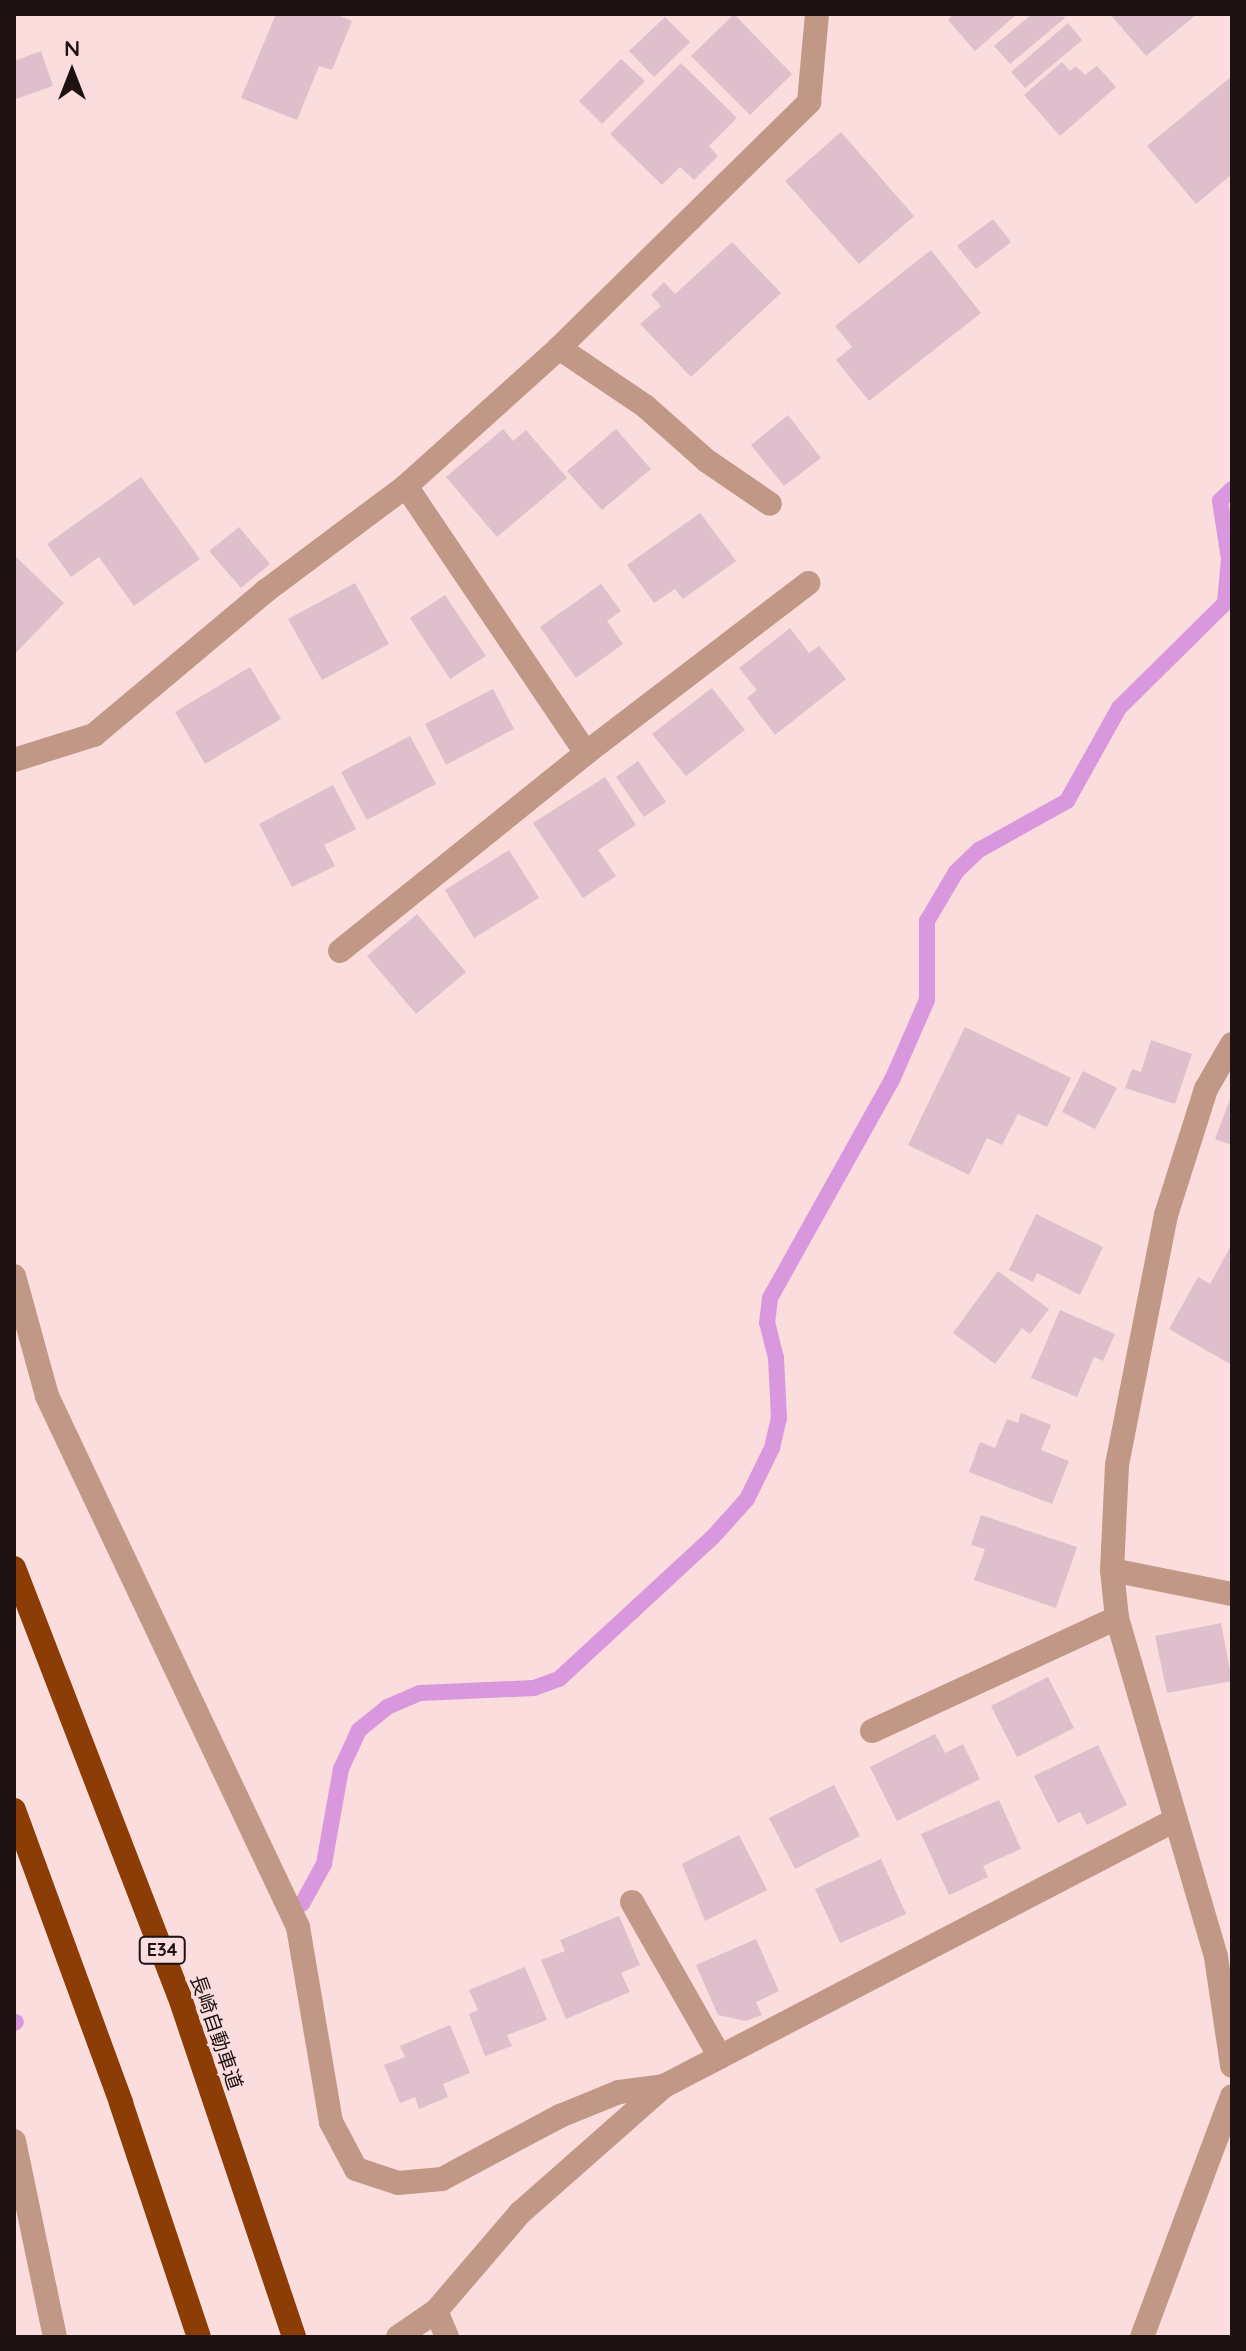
<!DOCTYPE html>
<meta charset="utf-8">
<style>
body{margin:0}
#map{position:relative;width:1246px;height:2351px;overflow:hidden;background:#fadddc;font-family:Quicksand,"Noto Sans JP",sans-serif}
div>[style]{position:absolute}
.stream>*{height:16px;margin:-8px;padding:0 8px;transform-origin:8px;border-radius:8px;background:#d997de}
.building>*{inset:0;background:#dfbfcc}
.minor>*{height:24px;margin:-12px;padding:0 12px;transform-origin:12px;border-radius:12px;background:#c09885}
.highway>*{height:24px;margin:-12px;padding:0 12px;transform-origin:12px;border-radius:12px;background:#8c3d05}
span{translate:-50% -50%;white-space:nowrap;text-align:center;line-height:1.15;-webkit-text-stroke:7px #fadddc;paint-order:stroke}
.shield-label span{padding:2px 6px;background:#fadddc;border:2px solid;border-radius:6px;-webkit-text-stroke-width:0}
.shield-label{font-size:18px;color:#1d1111;font-weight:700}
.street-label{font-size:20px;color:#1d1111}
.frame{position:absolute;inset:0;border:16px solid #1d1111;pointer-events:none}
.north{position:absolute;left:32px;top:32px;width:80px;height:80px;-webkit-text-stroke:6px #fadddc;paint-order:stroke;rotate:0deg;font-size:22px;font-weight:700;line-height:32px;text-align:center;color:#1d1111}
.north::after{content:'';display:block;margin:auto;width:28px;height:36px;background:#1d1111;clip-path:polygon(50% 0,100% 100%,50% 72%,0 100%)}
</style>
<div id="map">
<div class="stream">
<div style="left:302px;top:1904px;width:46px;rotate:-61.2deg"></div>
<div style="left:324px;top:1864px;width:97px;rotate:-79.9deg"></div>
<div style="left:341px;top:1769px;width:43px;rotate:-65.2deg"></div>
<div style="left:359px;top:1730px;width:36px;rotate:-39deg"></div>
<div style="left:387px;top:1707px;width:36px;rotate:-23deg"></div>
<div style="left:420px;top:1693px;width:114px;rotate:-2.5deg"></div>
<div style="left:534px;top:1688px;width:27px;rotate:-20deg"></div>
<div style="left:559px;top:1679px;width:208px;rotate:-42.7deg"></div>
<div style="left:712px;top:1538px;width:52px;rotate:-48.1deg"></div>
<div style="left:747px;top:1499px;width:57px;rotate:-63.9deg"></div>
<div style="left:772px;top:1448px;width:31px;rotate:-77deg"></div>
<div style="left:779px;top:1418px;width:60px;rotate:-92.9deg"></div>
<div style="left:776px;top:1358px;width:36px;rotate:-104deg"></div>
<div style="left:767px;top:1323px;width:25px;rotate:-83deg"></div>
<div style="left:770px;top:1298px;width:250px;rotate:-60.8deg"></div>
<div style="left:892px;top:1080px;width:87px;rotate:-66.4deg"></div>
<div style="left:927px;top:1000px;width:79px;rotate:-90deg"></div>
<div style="left:927px;top:921px;width:57px;rotate:-59.4deg"></div>
<div style="left:956px;top:872px;width:32px;rotate:-44deg"></div>
<div style="left:979px;top:850px;width:101px;rotate:-29.1deg"></div>
<div style="left:1067px;top:801px;width:107px;rotate:-60.8deg"></div>
<div style="left:1119px;top:708px;width:149px;rotate:-44.7deg"></div>
<div style="left:1225px;top:603px;width:44px;rotate:-84.8deg"></div>
<div style="left:1229px;top:559px;width:59px;rotate:-98.8deg"></div>
<div style="left:1220px;top:501px;width:17px;rotate:-45deg"></div>
<div style="left:14px;top:2023px;width:2px;rotate:-27deg"></div>
</div>
<div class="building">
<div style="clip-path:polygon(276px 14px,335px 14px,352px 21px,332px 70px,319px 66px,297px 120px,241px 98px)"></div>
<div style="clip-path:polygon(734px 14px,792px 74px,750px 115px,691px 56px)"></div>
<div style="clip-path:polygon(954px 14px,1017px 14px,975px 51px,948px 20px)"></div>
<div style="clip-path:polygon(1032px 14px,1066px 17px,1010px 64px,994px 46px)"></div>
<div style="clip-path:polygon(1110px 14px,1197px 14px,1146px 56px)"></div>
<div style="clip-path:polygon(665px 17px,690px 42px,654px 77px,629px 51px)"></div>
<div style="clip-path:polygon(1068px 23px,1082px 40px,1025px 88px,1011px 72px)"></div>
<div style="clip-path:polygon(41px 51px,53px 86px,16px 99px,14px 61px)"></div>
<div style="clip-path:polygon(621px 59px,645px 81px,602px 124px,579px 101px)"></div>
<div style="clip-path:polygon(1062px 62px,1070px 71px,1076px 66px,1085px 75px,1097px 66px,1116px 87px,1060px 136px,1024px 95px)"></div>
<div style="clip-path:polygon(681px 63px,737px 118px,709px 146px,718px 156px,694px 180px,680px 167px,662px 185px,610px 134px)"></div>
<div style="clip-path:polygon(1232px 76px,1232px 174px,1196px 204px,1147px 146px)"></div>
<div style="clip-path:polygon(841px 132px,914px 216px,859px 264px,785px 181px)"></div>
<div style="clip-path:polygon(993px 219px,1011px 242px,976px 269px,957px 246px)"></div>
<div style="clip-path:polygon(732px 242px,781px 293px,691px 377px,640px 324px,661px 306px,651px 295px,664px 282px,675px 294px)"></div>
<div style="clip-path:polygon(931px 250px,981px 313px,869px 401px,836px 360px,852px 347px,835px 326px)"></div>
<div style="clip-path:polygon(788px 415px,821px 458px,784px 486px,751px 445px)"></div>
<div style="clip-path:polygon(503px 429px,513px 441px,526px 430px,567px 478px,497px 537px,446px 477px)"></div>
<div style="clip-path:polygon(616px 429px,651px 469px,602px 510px,567px 471px)"></div>
<div style="clip-path:polygon(141px 477px,200px 559px,134px 606px,99px 557px,71px 577px,47px 544px)"></div>
<div style="clip-path:polygon(700px 513px,736px 561px,683px 599px,675px 589px,654px 603px,627px 565px)"></div>
<div style="clip-path:polygon(239px 527px,270px 564px,241px 588px,209px 551px)"></div>
<div style="clip-path:polygon(14px 555px,64px 603px,14px 655px)"></div>
<div style="clip-path:polygon(355px 583px,389px 644px,322px 680px,288px 619px)"></div>
<div style="clip-path:polygon(601px 584px,621px 611px,607px 621px,623px 644px,576px 678px,540px 627px)"></div>
<div style="clip-path:polygon(445px 595px,486px 656px,450px 679px,410px 618px)"></div>
<div style="clip-path:polygon(790px 628px,809px 653px,819px 646px,846px 679px,775px 735px,747px 698px,757px 690px,739px 668px)"></div>
<div style="clip-path:polygon(250px 667px,281px 719px,205px 764px,175px 712px)"></div>
<div style="clip-path:polygon(712px 688px,745px 730px,686px 776px,652px 734px)"></div>
<div style="clip-path:polygon(493px 689px,514px 729px,446px 765px,425px 724px)"></div>
<div style="clip-path:polygon(410px 736px,436px 784px,367px 820px,341px 772px)"></div>
<div style="clip-path:polygon(638px 761px,666px 802px,644px 817px,616px 777px)"></div>
<div style="clip-path:polygon(605px 777px,636px 825px,598px 850px,616px 876px,583px 898px,533px 823px)"></div>
<div style="clip-path:polygon(333px 785px,356px 829px,324px 845px,335px 866px,292px 887px,259px 824px)"></div>
<div style="clip-path:polygon(509px 850px,539px 898px,474px 938px,445px 890px)"></div>
<div style="clip-path:polygon(417px 914px,466px 972px,416px 1014px,367px 956px)"></div>
<div style="clip-path:polygon(965px 1027px,1071px 1078px,1047px 1127px,1018px 1114px,1002px 1145px,987px 1138px,969px 1175px,908px 1145px)"></div>
<div style="clip-path:polygon(1151px 1040px,1192px 1054px,1175px 1104px,1125px 1088px,1132px 1069px,1141px 1072px)"></div>
<div style="clip-path:polygon(1083px 1071px,1117px 1088px,1095px 1129px,1062px 1112px)"></div>
<div style="clip-path:polygon(1232px 1094px,1232px 1145px,1215px 1139px)"></div>
<div style="clip-path:polygon(1036px 1214px,1103px 1247px,1080px 1295px,1037px 1273px,1033px 1282px,1009px 1270px)"></div>
<div style="clip-path:polygon(1232px 1244px,1232px 1365px,1169px 1329px,1198px 1277px,1210px 1284px)"></div>
<div style="clip-path:polygon(998px 1271px,1049px 1309px,1030px 1334px,1022px 1328px,995px 1364px,953px 1333px)"></div>
<div style="clip-path:polygon(1060px 1310px,1115px 1334px,1103px 1361px,1094px 1357px,1077px 1397px,1031px 1378px)"></div>
<div style="clip-path:polygon(1021px 1413px,1051px 1425px,1041px 1450px,1069px 1461px,1052px 1504px,969px 1472px,980px 1442px,995px 1448px,1007px 1419px,1018px 1423px)"></div>
<div style="clip-path:polygon(981px 1515px,1077px 1547px,1056px 1608px,974px 1580px,985px 1549px,971px 1545px)"></div>
<div style="clip-path:polygon(1221px 1623px,1232px 1681px,1167px 1693px,1155px 1636px)"></div>
<div style="clip-path:polygon(1048px 1677px,1074px 1728px,1017px 1757px,991px 1706px)"></div>
<div style="clip-path:polygon(935px 1734px,945px 1753px,963px 1744px,980px 1779px,897px 1821px,870px 1767px)"></div>
<div style="clip-path:polygon(1098px 1745px,1127px 1805px,1087px 1825px,1080px 1812px,1058px 1823px,1034px 1776px)"></div>
<div style="clip-path:polygon(834px 1785px,860px 1836px,795px 1869px,769px 1818px)"></div>
<div style="clip-path:polygon(999px 1800px,1021px 1849px,983px 1866px,988px 1877px,949px 1895px,921px 1834px)"></div>
<div style="clip-path:polygon(739px 1835px,767px 1890px,705px 1921px,682px 1864px)"></div>
<div style="clip-path:polygon(881px 1859px,906px 1914px,840px 1943px,815px 1889px)"></div>
<div style="clip-path:polygon(619px 1916px,640px 1965px,621px 1973px,630px 1992px,566px 2019px,541px 1960px,565px 1951px,560px 1940px)"></div>
<div style="clip-path:polygon(756px 1939px,779px 1991px,756px 2002px,762px 2015px,746px 2021px,718px 2015px,696px 1965px)"></div>
<div style="clip-path:polygon(525px 1967px,547px 2020px,507px 2035px,512px 2046px,485px 2056px,469px 2014px,478px 2010px,469px 1990px)"></div>
<div style="clip-path:polygon(450px 2025px,470px 2073px,443px 2084px,448px 2097px,419px 2109px,415px 2097px,400px 2103px,384px 2065px,405px 2057px,400px 2046px)"></div>
</div>
<div class="minor">
<div style="left:559px;top:348px;width:104px;rotate:34deg"></div>
<div style="left:645px;top:406px;width:83px;rotate:41.6deg"></div>
<div style="left:707px;top:461px;width:76px;rotate:34.3deg"></div>
<div style="left:586px;top:753px;width:280px;rotate:-37.4deg"></div>
<div style="left:14px;top:760px;width:84px;rotate:-17.4deg"></div>
<div style="left:94px;top:735px;width:226px;rotate:-40deg"></div>
<div style="left:267px;top:590px;width:174px;rotate:-36.8deg"></div>
<div style="left:406px;top:486px;width:206px;rotate:-42deg"></div>
<div style="left:559px;top:348px;width:351px;rotate:-44.5deg"></div>
<div style="left:809px;top:102px;width:88px;rotate:-84.8deg"></div>
<div style="left:340px;top:951px;width:316px;rotate:-38.8deg"></div>
<div style="left:586px;top:753px;width:322px;rotate:-124deg"></div>
<div style="left:1232px;top:1044px;width:52px;rotate:120deg"></div>
<div style="left:1206px;top:1089px;width:132px;rotate:107.6deg"></div>
<div style="left:1166px;top:1215px;width:255px;rotate:101.1deg"></div>
<div style="left:1117px;top:1465px;width:105px;rotate:92.7deg"></div>
<div style="left:1112px;top:1570px;width:48px;rotate:84.1deg"></div>
<div style="left:1117px;top:1618px;width:353px;rotate:73.7deg"></div>
<div style="left:1216px;top:1957px;width:110px;rotate:81.6deg"></div>
<div style="left:14px;top:1276px;width:124px;rotate:74.6deg"></div>
<div style="left:47px;top:1396px;width:587px;rotate:64.7deg"></div>
<div style="left:298px;top:1927px;width:198px;rotate:80.4deg"></div>
<div style="left:331px;top:2122px;width:53px;rotate:62deg"></div>
<div style="left:356px;top:2169px;width:44px;rotate:18.4deg"></div>
<div style="left:398px;top:2183px;width:44px;rotate:-5.2deg"></div>
<div style="left:442px;top:2179px;width:134px;rotate:-28.1deg"></div>
<div style="left:560px;top:2116px;width:64px;rotate:-22.1deg"></div>
<div style="left:619px;top:2092px;width:45px;rotate:-7.6deg"></div>
<div style="left:1112px;top:1570px;width:122px;rotate:11.3deg"></div>
<div style="left:872px;top:1731px;width:270px;rotate:-24.8deg"></div>
<div style="left:632px;top:1902px;width:178px;rotate:60.4deg"></div>
<div style="left:14px;top:2141px;width:200px;rotate:78.2deg"></div>
<div style="left:436px;top:2311px;width:28px;rotate:67deg"></div>
<div style="left:398px;top:2337px;width:46px;rotate:-34.4deg"></div>
<div style="left:436px;top:2311px;width:129px;rotate:-49.4deg"></div>
<div style="left:520px;top:2213px;width:192px;rotate:-41.4deg"></div>
<div style="left:664px;top:2086px;width:576px;rotate:-27.5deg"></div>
<div style="left:1142px;top:2337px;width:257px;rotate:-69.5deg"></div>
</div>
<div class="highway">
<div style="left:14px;top:1568px;width:458px;rotate:68.9deg"></div>
<div style="left:179px;top:1995px;width:361px;rotate:71.4deg"></div>
<div style="left:14px;top:1810px;width:312px;rotate:69.9deg"></div>
<div style="left:121px;top:2103px;width:247px;rotate:71.6deg"></div>
</div>
<div class="shield-label">
<span style="left:162px;top:1950px">E34</span>
</div>
<div class="street-label">
<span style="left:217px;top:2032px;rotate:71deg">長崎自動車道</span>
</div>
<div class="frame"></div>
<div class="north">N</div>
</div>
